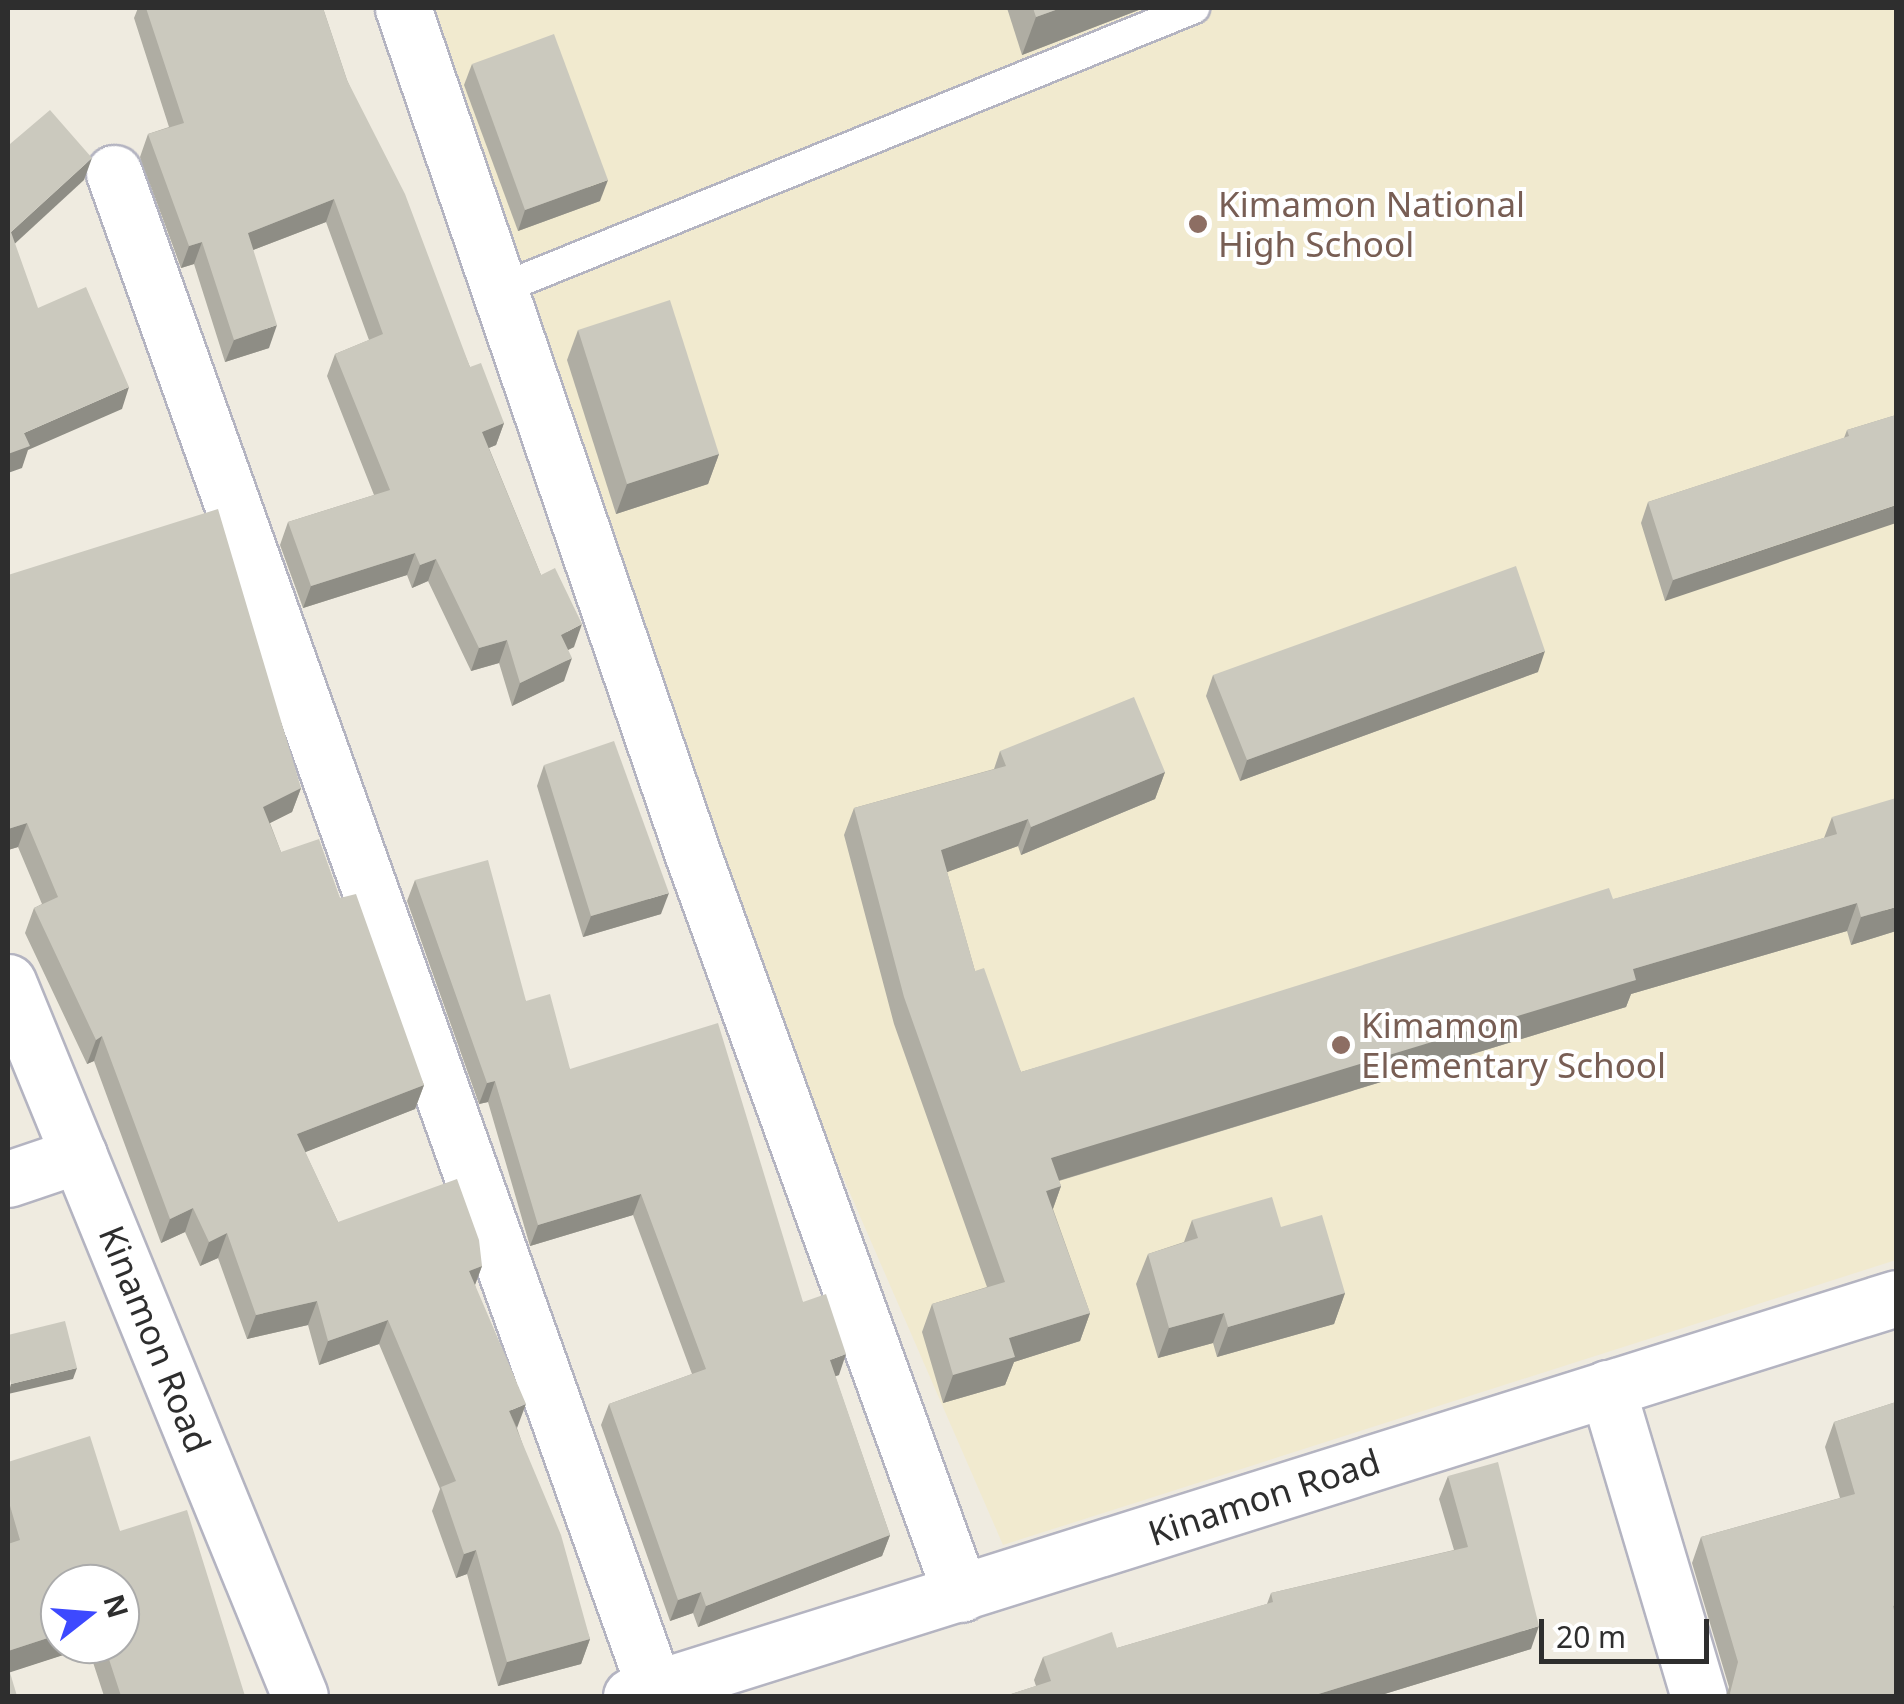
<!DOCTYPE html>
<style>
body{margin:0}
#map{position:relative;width:1904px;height:1704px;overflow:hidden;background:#efebe0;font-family:"Noto Sans",sans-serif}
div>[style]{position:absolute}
.education>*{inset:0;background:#f1eacf}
.roads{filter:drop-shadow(2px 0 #b4b4c1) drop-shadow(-2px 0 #b4b4c1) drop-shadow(0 2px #b4b4c1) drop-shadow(0 -2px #b4b4c1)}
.service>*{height:30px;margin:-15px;padding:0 15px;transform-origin:15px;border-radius:15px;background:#fff}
.minor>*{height:55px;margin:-27.5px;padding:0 27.5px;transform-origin:27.5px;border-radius:27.5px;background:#fff}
.tertiary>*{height:55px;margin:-27.5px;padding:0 27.5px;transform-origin:27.5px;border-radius:27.5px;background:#fff}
.wall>*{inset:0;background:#afada3}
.shaded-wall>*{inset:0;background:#8e8d85}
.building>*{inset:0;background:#cbc9be}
.dots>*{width:28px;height:28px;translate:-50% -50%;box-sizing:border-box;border:5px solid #fff;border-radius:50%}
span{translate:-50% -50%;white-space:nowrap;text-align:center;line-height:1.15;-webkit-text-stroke:8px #fff;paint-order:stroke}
.education-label{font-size:35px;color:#785e54}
.left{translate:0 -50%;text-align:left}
.street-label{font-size:35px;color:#2e2e2e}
.frame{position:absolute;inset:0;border:10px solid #2e2e2e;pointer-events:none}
.north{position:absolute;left:40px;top:1564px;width:100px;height:100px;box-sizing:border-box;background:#fff;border:2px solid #ababab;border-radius:50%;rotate:73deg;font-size:28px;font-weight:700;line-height:40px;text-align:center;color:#2e2e2e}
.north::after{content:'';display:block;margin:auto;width:35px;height:45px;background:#3d49ff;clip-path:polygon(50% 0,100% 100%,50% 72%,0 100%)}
.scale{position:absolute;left:1539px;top:1619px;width:170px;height:45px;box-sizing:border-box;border:5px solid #2e2e2e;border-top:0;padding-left:12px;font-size:30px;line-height:35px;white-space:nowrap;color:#2e2e2e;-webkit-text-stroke:8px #fff;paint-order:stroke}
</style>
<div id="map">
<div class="education">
<div style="clip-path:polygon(430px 8px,1896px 8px,1896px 1260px,1003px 1545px,692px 830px)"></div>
</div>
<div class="roads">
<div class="service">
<div style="left:500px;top:289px;width:749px;rotate:-22.04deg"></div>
</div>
<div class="minor">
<div style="left:403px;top:8px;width:895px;rotate:71.1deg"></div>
<div style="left:693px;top:855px;width:786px;rotate:70.07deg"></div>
<div style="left:114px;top:173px;width:1610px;rotate:70.36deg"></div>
<div style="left:8px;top:1179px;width:75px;rotate:-18.7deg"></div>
<div style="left:1607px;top:1388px;width:321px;rotate:73.4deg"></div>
</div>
<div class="tertiary">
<div style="left:8px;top:982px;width:771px;rotate:67.76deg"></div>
<div style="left:631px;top:1696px;width:1326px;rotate:-17.46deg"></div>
</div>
</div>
<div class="wall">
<div style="clip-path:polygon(138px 8px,323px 8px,347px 80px,470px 367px,504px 423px,496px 445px,489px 448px,541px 575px,574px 647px,568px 650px,564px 681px,512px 706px,499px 663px,471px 671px,428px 581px,412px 588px,407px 575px,303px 608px,280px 545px,288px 522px,374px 495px,327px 376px,335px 354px,369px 340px,326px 222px,253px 250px,269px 348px,225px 362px,194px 264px,181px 268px,140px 157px,148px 134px,169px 127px,134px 18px)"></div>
<div style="clip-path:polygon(1007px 8px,1144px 8px,1022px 55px)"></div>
<div style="clip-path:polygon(472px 64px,600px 201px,518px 231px,464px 85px)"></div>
<div style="clip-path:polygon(578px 330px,719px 454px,708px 484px,616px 514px,567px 360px)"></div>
<div style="clip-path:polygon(1896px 415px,1665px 601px,1641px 523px,1648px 502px,1844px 438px,1847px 430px)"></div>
<div style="clip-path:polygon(8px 575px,301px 788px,292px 812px,270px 823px,281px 852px,340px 898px,424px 1085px,415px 1109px,305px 1152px,338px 1222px,482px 1266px,475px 1285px,517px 1428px,590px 1639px,581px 1664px,498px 1686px,467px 1574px,456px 1578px,432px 1511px,440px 1489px,379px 1344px,319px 1365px,308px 1325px,247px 1339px,218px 1258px,200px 1266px,185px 1232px,161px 1243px,94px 1061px,87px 1064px,25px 933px,34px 908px,42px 904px,18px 847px,8px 850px)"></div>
<div style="clip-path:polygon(1538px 672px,1240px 781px,1206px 696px,1213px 675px)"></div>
<div style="clip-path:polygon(1000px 751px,1165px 772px,1155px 799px,1021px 855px,1018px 846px,947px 872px,975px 971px,1021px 1072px,1824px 838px,1832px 817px,1896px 931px,1851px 945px,1847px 931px,1631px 994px,1626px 1007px,1059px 1181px,1061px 1186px,1053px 1209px,1090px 1313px,1080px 1341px,1014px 1362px,1005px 1385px,943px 1403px,922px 1332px,932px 1304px,987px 1287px,894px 1024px,844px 835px,854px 808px,994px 769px)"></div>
<div style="clip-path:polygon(544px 765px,661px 914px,583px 937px,537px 786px)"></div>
<div style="clip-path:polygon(415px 880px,526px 1001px,570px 1069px,803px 1302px,839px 1375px,835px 1376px,890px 1535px,882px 1556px,698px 1627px,693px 1613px,670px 1621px,601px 1425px,609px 1404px,692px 1374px,633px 1215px,530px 1246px,488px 1102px,479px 1104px,407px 901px)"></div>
<div style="clip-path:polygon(1192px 1220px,1281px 1227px,1345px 1293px,1334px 1324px,1217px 1357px,1213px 1343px,1158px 1358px,1136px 1284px,1148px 1254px,1184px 1242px)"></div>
<div style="clip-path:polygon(1896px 1402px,1896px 1696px,1726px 1696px,1729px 1687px,1692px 1563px,1701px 1537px,1840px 1498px,1825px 1447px,1834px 1422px)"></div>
<div style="clip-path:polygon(evenodd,8px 1462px,120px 1531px,245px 1696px,104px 1696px,88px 1647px,9px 1672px,8px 1696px,8px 1462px,120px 1584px,120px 1644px,60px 1644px,120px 1584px)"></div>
<div style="clip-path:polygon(1448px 1476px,1531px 1649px,1378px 1696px,1005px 1696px,1036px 1686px,1034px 1680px,1043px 1657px,1117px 1648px,1267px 1604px,1271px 1593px,1454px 1550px,1439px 1499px)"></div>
</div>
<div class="shaded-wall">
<div style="clip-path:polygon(1061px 8px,1144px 8px,1022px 55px,1036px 17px)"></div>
<div style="clip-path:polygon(92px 158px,84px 180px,8px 250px,11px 232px)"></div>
<div style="clip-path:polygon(608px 180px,600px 201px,518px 231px,525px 210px)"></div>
<div style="clip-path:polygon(334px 199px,326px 222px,240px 255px,248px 233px)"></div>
<div style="clip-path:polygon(202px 242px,194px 264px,181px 268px,189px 246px)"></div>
<div style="clip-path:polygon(277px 325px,269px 348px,225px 362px,234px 340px)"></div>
<div style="clip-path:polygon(129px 387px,122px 409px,28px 450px,22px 468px,8px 473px,8px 454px,24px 433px)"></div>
<div style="clip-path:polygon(504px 423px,496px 445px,474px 454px,482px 432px)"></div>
<div style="clip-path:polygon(719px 454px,708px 484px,616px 514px,627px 484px)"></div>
<div style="clip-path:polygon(1896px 505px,1896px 523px,1665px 601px,1673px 580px)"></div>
<div style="clip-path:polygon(415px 553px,407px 575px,303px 608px,311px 586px)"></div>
<div style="clip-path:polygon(436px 559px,428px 581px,412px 588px,420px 565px)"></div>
<div style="clip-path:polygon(582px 624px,574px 647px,553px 657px,561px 635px)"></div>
<div style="clip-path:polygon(507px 640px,499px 663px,471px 671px,479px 648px)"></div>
<div style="clip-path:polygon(1545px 651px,1538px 672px,1240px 781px,1247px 760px)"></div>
<div style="clip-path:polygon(572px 658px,564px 681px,512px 706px,520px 683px)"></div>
<div style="clip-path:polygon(1165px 772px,1155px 799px,1021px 855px,1031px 827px)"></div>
<div style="clip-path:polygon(301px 788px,292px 812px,254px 831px,263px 807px)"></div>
<div style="clip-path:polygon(1028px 819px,1018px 846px,931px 878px,941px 850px)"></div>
<div style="clip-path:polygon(27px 823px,18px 847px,8px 850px,8px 829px)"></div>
<div style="clip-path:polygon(669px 893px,661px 914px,583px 937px,591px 916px)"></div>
<div style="clip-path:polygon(1857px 903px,1847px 931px,1631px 994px,1626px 1007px,1041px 1186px,1051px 1158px,1633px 969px)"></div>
<div style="clip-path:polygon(1896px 907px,1896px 931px,1851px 945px,1861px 917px)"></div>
<div style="clip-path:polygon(102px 1036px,94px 1061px,87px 1064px,96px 1040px)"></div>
<div style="clip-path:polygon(495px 1081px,488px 1102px,479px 1104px,487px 1083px)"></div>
<div style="clip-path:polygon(424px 1085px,415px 1109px,288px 1159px,297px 1134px)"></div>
<div style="clip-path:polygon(1061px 1186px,1051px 1214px,1046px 1191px)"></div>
<div style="clip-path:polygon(641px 1194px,633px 1215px,530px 1246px,538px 1225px)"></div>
<div style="clip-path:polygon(193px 1208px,185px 1232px,161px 1243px,170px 1219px)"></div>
<div style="clip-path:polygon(227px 1233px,218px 1258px,200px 1266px,209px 1242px)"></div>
<div style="clip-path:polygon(482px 1266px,473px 1290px,469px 1271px)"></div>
<div style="clip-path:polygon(1345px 1293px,1334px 1324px,1217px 1357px,1228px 1327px)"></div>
<div style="clip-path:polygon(317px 1301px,308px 1325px,247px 1339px,256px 1315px)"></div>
<div style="clip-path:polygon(1090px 1313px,1080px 1341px,1014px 1362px,1005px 1385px,943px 1403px,953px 1375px,1009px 1338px)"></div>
<div style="clip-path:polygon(1224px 1313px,1213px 1343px,1158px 1358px,1169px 1328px)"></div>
<div style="clip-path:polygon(388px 1320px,379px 1344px,319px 1365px,328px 1341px)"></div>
<div style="clip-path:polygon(846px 1354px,839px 1375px,822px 1381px,830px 1360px)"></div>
<div style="clip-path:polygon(77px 1368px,73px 1379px,8px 1394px,11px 1384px)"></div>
<div style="clip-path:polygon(526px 1404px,517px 1428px,509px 1411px)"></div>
<div style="clip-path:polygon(890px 1535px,882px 1556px,698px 1627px,706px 1606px)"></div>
<div style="clip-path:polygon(476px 1550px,467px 1574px,456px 1578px,464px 1554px)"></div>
<div style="clip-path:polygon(701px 1592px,693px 1613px,670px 1621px,678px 1600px)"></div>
<div style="clip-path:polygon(1539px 1626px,1531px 1649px,1378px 1696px,1312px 1696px)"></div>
<div style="clip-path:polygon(60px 1634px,60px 1644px,89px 1644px,88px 1647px,8px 1673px,8px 1651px)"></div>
<div style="clip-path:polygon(590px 1639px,581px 1664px,498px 1686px,507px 1662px)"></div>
</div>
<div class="building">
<div style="clip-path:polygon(146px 8px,323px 8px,347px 80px,405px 194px,470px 367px,481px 363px,504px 423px,482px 432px,541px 575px,555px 568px,582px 624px,561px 635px,572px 658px,520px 683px,507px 640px,479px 648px,436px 559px,420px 565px,415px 553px,311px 586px,288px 522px,390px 490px,335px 354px,383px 334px,334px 199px,248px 233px,277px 325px,234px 340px,202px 242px,189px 246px,148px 134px,184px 123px)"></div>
<div style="clip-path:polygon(1033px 8px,1061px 8px,1036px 17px)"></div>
<div style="clip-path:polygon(554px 34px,608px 180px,525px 210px,472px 64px)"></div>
<div style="clip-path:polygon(50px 110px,92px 158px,11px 232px,38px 308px,86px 287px,129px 387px,24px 433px,30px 446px,8px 454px,8px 140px,10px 144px)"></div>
<div style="clip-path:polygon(670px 300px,719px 454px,627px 484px,578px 330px)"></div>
<div style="clip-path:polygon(1896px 415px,1896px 505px,1673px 580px,1648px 502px,1849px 436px,1847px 430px)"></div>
<div style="clip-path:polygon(218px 509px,301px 788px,263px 807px,281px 852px,319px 839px,340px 898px,356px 894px,424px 1085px,297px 1134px,338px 1222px,457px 1179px,479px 1240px,482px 1266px,469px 1271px,526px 1404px,509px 1411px,561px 1535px,590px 1639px,507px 1662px,476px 1550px,464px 1554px,441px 1487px,456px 1481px,388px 1320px,328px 1341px,317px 1301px,256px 1315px,227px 1233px,209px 1242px,193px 1208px,170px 1219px,102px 1036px,96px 1040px,34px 908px,58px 897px,27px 823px,8px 829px,8px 575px)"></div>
<div style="clip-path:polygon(1516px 566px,1545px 651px,1247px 760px,1213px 675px)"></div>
<div style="clip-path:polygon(1134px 697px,1165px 772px,1031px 827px,1028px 819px,941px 850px,975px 971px,984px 968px,1021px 1072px,1609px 888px,1613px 899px,1837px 834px,1832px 817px,1896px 798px,1896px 907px,1861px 917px,1857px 903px,1633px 969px,1636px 980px,1051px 1158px,1061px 1186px,1046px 1191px,1090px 1313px,1009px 1338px,1015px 1357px,953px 1375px,932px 1304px,1005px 1282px,904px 997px,854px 808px,1006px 766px,1000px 751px)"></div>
<div style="clip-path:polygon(614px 741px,669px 893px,591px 916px,544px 765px)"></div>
<div style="clip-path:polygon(488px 860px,526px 1001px,550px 994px,570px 1069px,718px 1023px,803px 1302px,826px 1294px,846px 1354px,830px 1360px,890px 1535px,706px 1606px,701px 1592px,678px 1600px,609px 1404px,706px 1369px,641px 1194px,538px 1225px,495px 1081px,487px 1083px,415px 880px)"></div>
<div style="clip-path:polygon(1272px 1197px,1281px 1227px,1322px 1215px,1345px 1293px,1228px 1327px,1224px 1313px,1169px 1328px,1148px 1254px,1198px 1238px,1192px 1220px)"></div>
<div style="clip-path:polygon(65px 1321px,77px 1368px,11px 1384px,8px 1370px,8px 1335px)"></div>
<div style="clip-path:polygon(1896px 1402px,1896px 1605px,1893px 1606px,1896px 1618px,1896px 1696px,1731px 1696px,1730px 1693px,1738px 1662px,1701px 1537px,1855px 1494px,1834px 1422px)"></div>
<div style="clip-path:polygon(90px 1436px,120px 1531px,187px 1510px,245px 1696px,121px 1696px,104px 1644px,120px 1644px,120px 1584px,60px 1584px,60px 1634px,8px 1651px,8px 1544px,20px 1540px,8px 1499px,8px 1462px)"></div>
<div style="clip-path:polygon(1498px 1462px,1539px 1626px,1312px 1696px,1005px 1696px,1051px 1681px,1043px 1657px,1112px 1632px,1117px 1648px,1273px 1602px,1271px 1593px,1468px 1547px,1448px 1476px)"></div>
<div style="clip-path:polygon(8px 1666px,17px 1696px,8px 1696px)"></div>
</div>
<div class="dots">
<div style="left:1198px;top:224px;background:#8d6e63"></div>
<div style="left:1341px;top:1045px;background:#8d6e63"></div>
</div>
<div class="education-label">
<span class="left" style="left:1218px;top:224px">Kimamon National<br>High School</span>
<span class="left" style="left:1361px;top:1045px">Kimamon<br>Elementary School</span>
</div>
<div class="street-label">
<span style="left:155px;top:1339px;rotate:68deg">Kinamon Road</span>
<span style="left:1264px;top:1497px;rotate:-18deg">Kinamon Road</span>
</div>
<div class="frame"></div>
<div class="north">N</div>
<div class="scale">20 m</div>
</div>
